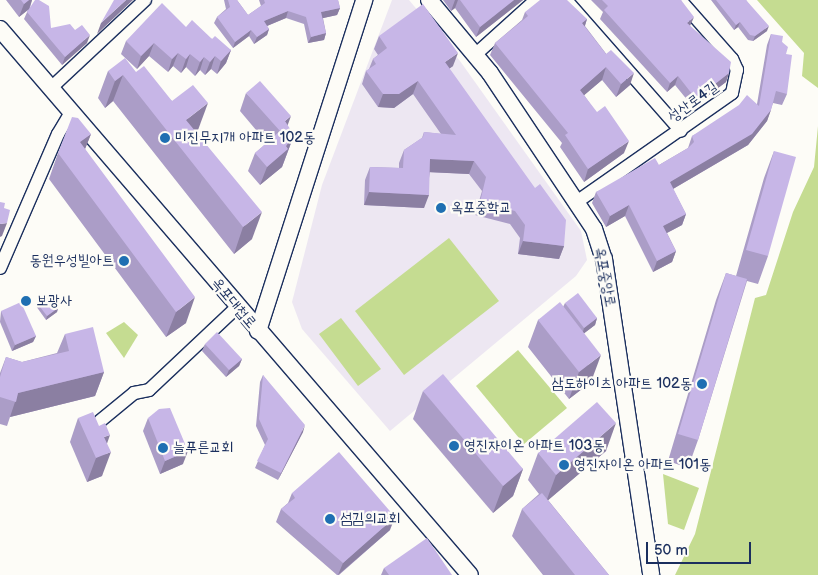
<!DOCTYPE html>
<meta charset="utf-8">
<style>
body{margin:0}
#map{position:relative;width:818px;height:575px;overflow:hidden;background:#fdfcf7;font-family:"Balsamiq Sans","Poor Story",sans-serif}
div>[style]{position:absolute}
.built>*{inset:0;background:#ede7f2}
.green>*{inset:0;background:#c5dc91}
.roads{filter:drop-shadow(1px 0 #1b2f5e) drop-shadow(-1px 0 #1b2f5e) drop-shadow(0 1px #1b2f5e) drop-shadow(0 -1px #1b2f5e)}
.minor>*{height:12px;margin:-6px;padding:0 6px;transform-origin:6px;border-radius:6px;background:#fdfcf7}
.tertiary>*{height:16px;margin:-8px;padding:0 8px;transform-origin:8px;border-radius:8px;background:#fdfcf7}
.wall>*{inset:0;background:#ab9dc7}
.shaded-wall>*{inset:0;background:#8b7fa2}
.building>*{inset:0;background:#c7b6e7}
.dots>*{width:14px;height:14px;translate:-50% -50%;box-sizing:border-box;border:2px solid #fdfcf7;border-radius:50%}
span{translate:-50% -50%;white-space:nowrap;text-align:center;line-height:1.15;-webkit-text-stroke:4.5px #fdfcf7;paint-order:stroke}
.street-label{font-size:15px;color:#1b2f5e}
.poi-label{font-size:15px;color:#1b2f5e}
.left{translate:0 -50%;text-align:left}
.right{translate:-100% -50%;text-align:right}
.scale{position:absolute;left:646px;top:542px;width:105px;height:22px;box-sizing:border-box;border:2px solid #1b2f5e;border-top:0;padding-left:6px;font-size:15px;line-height:18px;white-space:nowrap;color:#1b2f5e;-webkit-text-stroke:4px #fdfcf7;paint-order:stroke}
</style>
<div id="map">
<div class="built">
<div style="clip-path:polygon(392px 0,409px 0,460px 61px,581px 231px,587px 260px,576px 276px,390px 431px,302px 329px,292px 302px,322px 185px)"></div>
</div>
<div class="green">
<div style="clip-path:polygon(757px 0,818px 0,818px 88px,802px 76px,804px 53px)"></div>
<div style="clip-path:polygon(818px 126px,818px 575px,675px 575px,695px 534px,755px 298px,766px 295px,793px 212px,814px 167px)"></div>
<div style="clip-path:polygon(449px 238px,499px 301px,404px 375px,355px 311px)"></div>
<div style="clip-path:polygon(341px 318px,381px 369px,358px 386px,319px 334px)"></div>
<div style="clip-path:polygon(124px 322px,138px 335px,124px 358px,106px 333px)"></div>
<div style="clip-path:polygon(518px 350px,567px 408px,524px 444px,476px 386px)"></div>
<div style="clip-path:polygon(663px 474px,699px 488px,684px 530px,668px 524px)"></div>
</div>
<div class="roads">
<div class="minor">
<div style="left:566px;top:0;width:174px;rotate:48.7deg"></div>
<div style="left:476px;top:54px;width:81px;rotate:-42deg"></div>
<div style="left:53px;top:86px;width:126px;rotate:-43.1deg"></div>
<div style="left:578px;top:201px;width:188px;rotate:-35deg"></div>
<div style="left:732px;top:93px;width:24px;rotate:-78deg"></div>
<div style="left:737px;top:70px;width:12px;rotate:-114deg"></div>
<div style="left:732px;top:59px;width:79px;rotate:-131.4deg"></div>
<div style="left:0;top:268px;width:146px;rotate:-66.6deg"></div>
<div style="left:58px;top:134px;width:27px;rotate:-59deg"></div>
<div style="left:100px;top:421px;width:44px;rotate:-39.5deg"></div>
<div style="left:134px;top:393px;width:15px;rotate:-11deg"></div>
<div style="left:149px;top:390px;width:121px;rotate:-43.3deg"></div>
</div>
<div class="tertiary">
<div style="left:429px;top:0;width:95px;rotate:50.1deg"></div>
<div style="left:490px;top:73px;width:187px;rotate:56.3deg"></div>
<div style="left:594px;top:229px;width:32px;rotate:72deg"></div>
<div style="left:604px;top:259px;width:319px;rotate:81.5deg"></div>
<div style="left:0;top:29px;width:720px;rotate:49.28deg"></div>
<div style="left:258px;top:331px;width:348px;rotate:-72.2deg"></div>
</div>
</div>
<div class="wall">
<div style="clip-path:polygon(6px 0,32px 0,30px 8px,51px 28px,75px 30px,87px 43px,62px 65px,24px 19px,28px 10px,19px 17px)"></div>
<div style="clip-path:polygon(224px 0,237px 0,248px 15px,261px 6px,259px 0,338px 0,340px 8px,337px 15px,323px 18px,326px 33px,324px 40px,308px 43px,304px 24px,286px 18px,267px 26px,269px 29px,267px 35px,254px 44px,249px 36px,233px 48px,214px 23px,217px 17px,226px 9px)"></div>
<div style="clip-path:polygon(443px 0,523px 0,476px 37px,455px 8px,451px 11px)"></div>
<div style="clip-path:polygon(591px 0,681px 0,690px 26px,729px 73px,726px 82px,693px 107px,675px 85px,667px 92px,600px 19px,603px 12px)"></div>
<div style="clip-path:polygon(711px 0,746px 0,767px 31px,753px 41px,748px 40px,738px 27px,734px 30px)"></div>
<div style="clip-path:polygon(525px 12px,587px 19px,585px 26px,630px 85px,616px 97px,602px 80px,584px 95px,624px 153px,584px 182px,560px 147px,562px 143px,490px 55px,495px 43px,522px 20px)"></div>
<div style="clip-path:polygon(186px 27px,212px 39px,231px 50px,226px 63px,217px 74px,211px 69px,205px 75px,200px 70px,195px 76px,186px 67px,181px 73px,173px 66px,168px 72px,149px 56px,137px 69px,121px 54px,126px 41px)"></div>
<div style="clip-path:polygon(771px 34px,782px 42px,786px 54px,787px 94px,782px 105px,773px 103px,767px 121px,748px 145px,673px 189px,686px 214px,682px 225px,667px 233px,676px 251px,672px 262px,653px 272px,625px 216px,606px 227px,592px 203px,596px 192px,659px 165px,688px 148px,692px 136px,757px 104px,767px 45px)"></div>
<div style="clip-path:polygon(379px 36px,453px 66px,449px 69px,564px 246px,559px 259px,518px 254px,520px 238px,510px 224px,475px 215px,482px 191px,469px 174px,430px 172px,424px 208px,364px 205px,365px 180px,370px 167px,399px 168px,399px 163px,404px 150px,422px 138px,424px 132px,441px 134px,413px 94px,394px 108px,378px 107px,362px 84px,366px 71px,369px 69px,373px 59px,378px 55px,374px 49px)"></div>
<div style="clip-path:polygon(108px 71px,136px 72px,172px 101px,198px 130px,196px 131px,252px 239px,234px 254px,113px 101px,105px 108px,98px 98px)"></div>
<div style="clip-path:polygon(246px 93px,294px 135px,282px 167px,260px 185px,248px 171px,255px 153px,267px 143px,240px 111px)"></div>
<div style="clip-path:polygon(91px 134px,85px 149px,186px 323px,166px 337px,49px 179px,58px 153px)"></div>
<div style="clip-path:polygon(774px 151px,768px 256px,758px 284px,747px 281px,698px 440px,688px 468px,668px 461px,716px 300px,726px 273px,736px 276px,764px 178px)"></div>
<div style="clip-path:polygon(37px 303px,58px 308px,57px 312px,46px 320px,36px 306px)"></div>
<div style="clip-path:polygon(565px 303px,597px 318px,595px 325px,584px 333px,591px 382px,569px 399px,528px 347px,538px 320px,563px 307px)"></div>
<div style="clip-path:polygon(1px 311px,36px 336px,33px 342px,12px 351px,0 322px)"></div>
<div style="clip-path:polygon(65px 334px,104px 372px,95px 396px,10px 417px,7px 426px,0 424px,0 373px,6px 357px,22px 362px,57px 353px)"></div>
<div style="clip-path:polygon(205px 344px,242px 359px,239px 366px,226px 377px,202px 351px)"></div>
<div style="clip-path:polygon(263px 375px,303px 432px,278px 480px,255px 468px,265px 445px,256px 426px,260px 382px)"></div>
<div style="clip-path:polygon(423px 391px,523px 469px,513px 496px,493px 513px,413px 419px)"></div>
<div style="clip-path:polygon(78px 418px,107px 443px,102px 476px,87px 482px,70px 442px)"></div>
<div style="clip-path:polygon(148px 418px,183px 464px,160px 474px,143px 431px)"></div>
<div style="clip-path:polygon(606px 451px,548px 500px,609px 575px,543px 575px,512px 536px,522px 509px,539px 494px,528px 480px,538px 453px)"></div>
<div style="clip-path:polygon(292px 493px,390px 530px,339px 575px,337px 575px,276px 522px,281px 509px,288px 503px)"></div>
<div style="clip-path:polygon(384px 568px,452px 575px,381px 575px)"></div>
</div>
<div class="shaded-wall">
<div style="clip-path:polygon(29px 0,32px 0,29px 9px,19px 17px,24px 4px)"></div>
<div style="clip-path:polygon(126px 0,133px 0,97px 34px,101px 23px)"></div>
<div style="clip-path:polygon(455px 0,458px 0,455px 8px,451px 11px)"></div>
<div style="clip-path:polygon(514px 0,523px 0,476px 37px,480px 27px)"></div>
<div style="clip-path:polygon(340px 8px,337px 15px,319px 19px,321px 12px)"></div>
<div style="clip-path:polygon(288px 11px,286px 18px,262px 28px,264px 21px)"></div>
<div style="clip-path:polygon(694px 17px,690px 26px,687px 23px)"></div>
<div style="clip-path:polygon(587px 19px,583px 31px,582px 23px)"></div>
<div style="clip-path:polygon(740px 22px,738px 27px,734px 30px,736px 25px)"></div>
<div style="clip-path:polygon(769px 26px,767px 31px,753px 41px,755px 36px)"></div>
<div style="clip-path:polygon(269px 29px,267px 35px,254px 44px,257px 37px)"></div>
<div style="clip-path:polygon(251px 30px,249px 36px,233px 48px,235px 42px)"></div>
<div style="clip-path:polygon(326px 33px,324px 40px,308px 43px,311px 37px)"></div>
<div style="clip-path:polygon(90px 35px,87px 43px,62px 65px,65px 57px)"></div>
<div style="clip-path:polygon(154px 43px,149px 56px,137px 69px,141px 56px)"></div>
<div style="clip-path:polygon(231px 50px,226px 63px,217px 74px,221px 61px)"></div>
<div style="clip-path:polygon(178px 53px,173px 66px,168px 72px,172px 59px)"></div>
<div style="clip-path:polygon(458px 53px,453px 66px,440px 75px,445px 62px)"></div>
<div style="clip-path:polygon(190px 54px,186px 67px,181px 73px,186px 59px)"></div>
<div style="clip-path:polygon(215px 56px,211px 69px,205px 75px,210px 62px)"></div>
<div style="clip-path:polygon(204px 57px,200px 70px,195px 76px,200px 62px)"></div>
<div style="clip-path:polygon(606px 67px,602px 80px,575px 103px,580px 90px)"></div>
<div style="clip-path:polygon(634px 73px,630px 85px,616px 97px,621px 84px)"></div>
<div style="clip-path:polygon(729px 73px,726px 82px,693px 107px,696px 99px)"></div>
<div style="clip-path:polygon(123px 75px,113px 101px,105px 108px,115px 81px)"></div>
<div style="clip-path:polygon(678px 76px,675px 85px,667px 92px,670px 83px)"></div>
<div style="clip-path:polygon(418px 81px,413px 94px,394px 108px,378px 107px,383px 94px)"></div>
<div style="clip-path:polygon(208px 103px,198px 130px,178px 145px,186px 120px)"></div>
<div style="clip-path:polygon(771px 110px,767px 121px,748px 145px,666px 193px,670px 182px)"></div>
<div style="clip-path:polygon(291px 116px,284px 135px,285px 121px)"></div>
<div style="clip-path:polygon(91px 134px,81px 159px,80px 142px)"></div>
<div style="clip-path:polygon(294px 135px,282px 167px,260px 185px,267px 167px,286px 146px)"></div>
<div style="clip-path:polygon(629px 141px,624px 153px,584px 182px,588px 169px)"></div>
<div style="clip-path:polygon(430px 159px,474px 161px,469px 174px,425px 172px)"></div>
<div style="clip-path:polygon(369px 192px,429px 195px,424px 208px,364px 205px)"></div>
<div style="clip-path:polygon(629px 205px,625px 216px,606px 227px,610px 216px)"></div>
<div style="clip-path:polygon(262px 212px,252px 239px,234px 254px,243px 227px)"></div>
<div style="clip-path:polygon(686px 214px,682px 225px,659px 237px,663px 226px)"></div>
<div style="clip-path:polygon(7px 223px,2px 236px,0 237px,0 224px)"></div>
<div style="clip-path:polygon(523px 241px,564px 246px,559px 259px,518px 254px)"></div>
<div style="clip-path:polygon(676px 251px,672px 262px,653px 272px,657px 261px)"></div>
<div style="clip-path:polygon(195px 297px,186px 323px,166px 337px,176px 312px)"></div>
<div style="clip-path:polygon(58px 308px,57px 312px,46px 320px,47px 316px)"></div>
<div style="clip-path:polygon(597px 318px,595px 325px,582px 335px,584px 328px)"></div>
<div style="clip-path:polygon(36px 336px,33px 342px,12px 351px,15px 345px)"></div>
<div style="clip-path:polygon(601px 355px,591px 382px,569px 399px,579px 372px)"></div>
<div style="clip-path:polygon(242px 359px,239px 366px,226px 377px,229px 370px)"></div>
<div style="clip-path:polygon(104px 372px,95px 396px,10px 417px,18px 393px)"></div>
<div style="clip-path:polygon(616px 423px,606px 451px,546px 502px,556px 475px)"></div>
<div style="clip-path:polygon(305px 425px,303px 432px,278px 480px,281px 473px)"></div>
<div style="clip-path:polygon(110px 435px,103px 455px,111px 452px,102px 476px,87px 482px,104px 437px)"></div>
<div style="clip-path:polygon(188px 451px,183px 464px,160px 474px,165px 461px)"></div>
<div style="clip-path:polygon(523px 469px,513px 496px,493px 513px,503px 486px)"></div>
<div style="clip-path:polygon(395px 517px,390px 530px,338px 575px,343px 563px)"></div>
</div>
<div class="building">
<div style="clip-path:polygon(21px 0,29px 0,24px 4px)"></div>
<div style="clip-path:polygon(35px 0,39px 0,49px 6px,51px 28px,70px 24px,75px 30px,82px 25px,90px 35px,65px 57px,27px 12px)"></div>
<div style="clip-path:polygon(114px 0,126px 0,101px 23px)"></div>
<div style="clip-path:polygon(228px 0,237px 0,248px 15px,265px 3px,264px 0,338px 0,340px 8px,321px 12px,326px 33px,311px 37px,306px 17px,288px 11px,264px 21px,269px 29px,257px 37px,251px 30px,235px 42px,217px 17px,230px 7px)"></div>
<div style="clip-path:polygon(460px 0,514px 0,480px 27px)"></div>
<div style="clip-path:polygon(540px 0,567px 0,587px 19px,582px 23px,606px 54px,611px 50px,634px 73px,621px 84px,606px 67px,580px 90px,597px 112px,605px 106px,629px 141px,588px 169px,565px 135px,568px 133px,495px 43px,528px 16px,525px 12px)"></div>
<div style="clip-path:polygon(602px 0,681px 0,694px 17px,687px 23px,731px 62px,729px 73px,696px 99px,678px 76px,670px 83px,604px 10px,608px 6px)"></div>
<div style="clip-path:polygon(716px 0,746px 0,769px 26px,755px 36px,750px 35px,740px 22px,736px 25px)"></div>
<div style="clip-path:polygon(162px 3px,186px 27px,192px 20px,212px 39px,215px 36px,231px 50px,221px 61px,215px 56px,210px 62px,204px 57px,200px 62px,190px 54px,186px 59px,178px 53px,172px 59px,154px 43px,141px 56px,126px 41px)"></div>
<div style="clip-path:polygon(423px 4px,458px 53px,445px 62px,535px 188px,540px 184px,566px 220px,564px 246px,523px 241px,525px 225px,515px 211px,480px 202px,486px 177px,474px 161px,430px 159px,429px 195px,369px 192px,370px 167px,403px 168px,404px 150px,423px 137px,424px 132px,456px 135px,418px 81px,399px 94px,383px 94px,366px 71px,376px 64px,373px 59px,387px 48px,379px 36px)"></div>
<div style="clip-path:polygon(771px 34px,783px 36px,782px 42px,788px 47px,786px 54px,792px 55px,787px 94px,776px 91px,771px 110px,752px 134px,670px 182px,686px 214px,663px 226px,676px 251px,657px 261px,629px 205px,610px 216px,596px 192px,655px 158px,659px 165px,688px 148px,694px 142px,692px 136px,739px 105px,747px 95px,759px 106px)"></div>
<div style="clip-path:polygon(125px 58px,136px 72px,144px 66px,172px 101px,193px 85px,208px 103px,186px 120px,262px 212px,243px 227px,123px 75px,115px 81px,108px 71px)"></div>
<div style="clip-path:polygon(260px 81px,291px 116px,285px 121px,294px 135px,286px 146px,288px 149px,267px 167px,255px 153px,280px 131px,246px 93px)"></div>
<div style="clip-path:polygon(72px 117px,78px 118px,91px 134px,80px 142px,195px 297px,176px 312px,58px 153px)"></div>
<div style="clip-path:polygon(774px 151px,796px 157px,768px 256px,746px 250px)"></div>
<div style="clip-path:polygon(0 202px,5px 203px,4px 208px,10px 210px,7px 223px,0 224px)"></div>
<div style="clip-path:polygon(726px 273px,747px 279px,698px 440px,678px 434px)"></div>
<div style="clip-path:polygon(578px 293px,597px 318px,584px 328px,565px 303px)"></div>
<div style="clip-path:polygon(48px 294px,58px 308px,47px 316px,37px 303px)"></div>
<div style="clip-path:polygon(21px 302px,36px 336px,15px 345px,1px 311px)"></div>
<div style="clip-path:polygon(560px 302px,601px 355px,579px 372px,538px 320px)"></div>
<div style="clip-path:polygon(93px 327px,104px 372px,18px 393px,16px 402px,0 397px,0 377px,6px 357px,22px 362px,69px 351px,65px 334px)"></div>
<div style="clip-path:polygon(217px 332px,242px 359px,229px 370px,205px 344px)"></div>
<div style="clip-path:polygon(443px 374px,523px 469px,503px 486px,423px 391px)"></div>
<div style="clip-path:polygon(263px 375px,305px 425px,281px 473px,257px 461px,268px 439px,259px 419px)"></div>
<div style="clip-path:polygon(597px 402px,616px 423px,556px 475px,538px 453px)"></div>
<div style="clip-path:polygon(170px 408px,188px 451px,165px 461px,148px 418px,159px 409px)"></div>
<div style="clip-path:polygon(93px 412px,99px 426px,105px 423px,110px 435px,104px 437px,111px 452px,96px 458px,78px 418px)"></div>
<div style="clip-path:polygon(339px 452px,395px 517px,343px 563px,281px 509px,295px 498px,292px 493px)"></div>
<div style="clip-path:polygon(542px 493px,609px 575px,575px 575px,522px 509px)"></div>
<div style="clip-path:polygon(427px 538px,452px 575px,389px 575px,384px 568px)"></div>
</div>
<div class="dots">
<div style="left:165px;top:138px;background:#1f6fb2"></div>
<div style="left:441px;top:208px;background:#1f6fb2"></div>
<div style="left:124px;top:261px;background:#1f6fb2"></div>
<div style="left:26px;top:301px;background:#1f6fb2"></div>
<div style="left:702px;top:384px;background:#1f6fb2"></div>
<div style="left:454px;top:446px;background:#1f6fb2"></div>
<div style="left:163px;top:448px;background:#1f6fb2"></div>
<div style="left:564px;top:465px;background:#1f6fb2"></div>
<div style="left:330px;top:519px;background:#1f6fb2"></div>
</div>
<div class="street-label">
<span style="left:693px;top:102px;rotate:-36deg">성산로4길</span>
<span style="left:605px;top:277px;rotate:79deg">옥포중앙로</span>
<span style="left:234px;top:303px;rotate:50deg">옥포대첩로</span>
</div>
<div class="poi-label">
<span class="left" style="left:175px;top:138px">미진무지개 아파트 102동</span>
<span class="left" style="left:451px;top:208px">옥포중학교</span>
<span class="right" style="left:114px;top:261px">동원우성빌아트</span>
<span class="left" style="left:36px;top:301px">보광사</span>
<span class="right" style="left:692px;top:384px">삼도하이츠 아파트 102동</span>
<span class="left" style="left:464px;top:446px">영진자이온 아파트 103동</span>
<span class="left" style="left:173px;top:448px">늘푸른교회</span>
<span class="left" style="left:574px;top:465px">영진자이온 아파트 101동</span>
<span class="left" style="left:340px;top:519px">섬김의교회</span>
</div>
<div class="scale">50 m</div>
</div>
